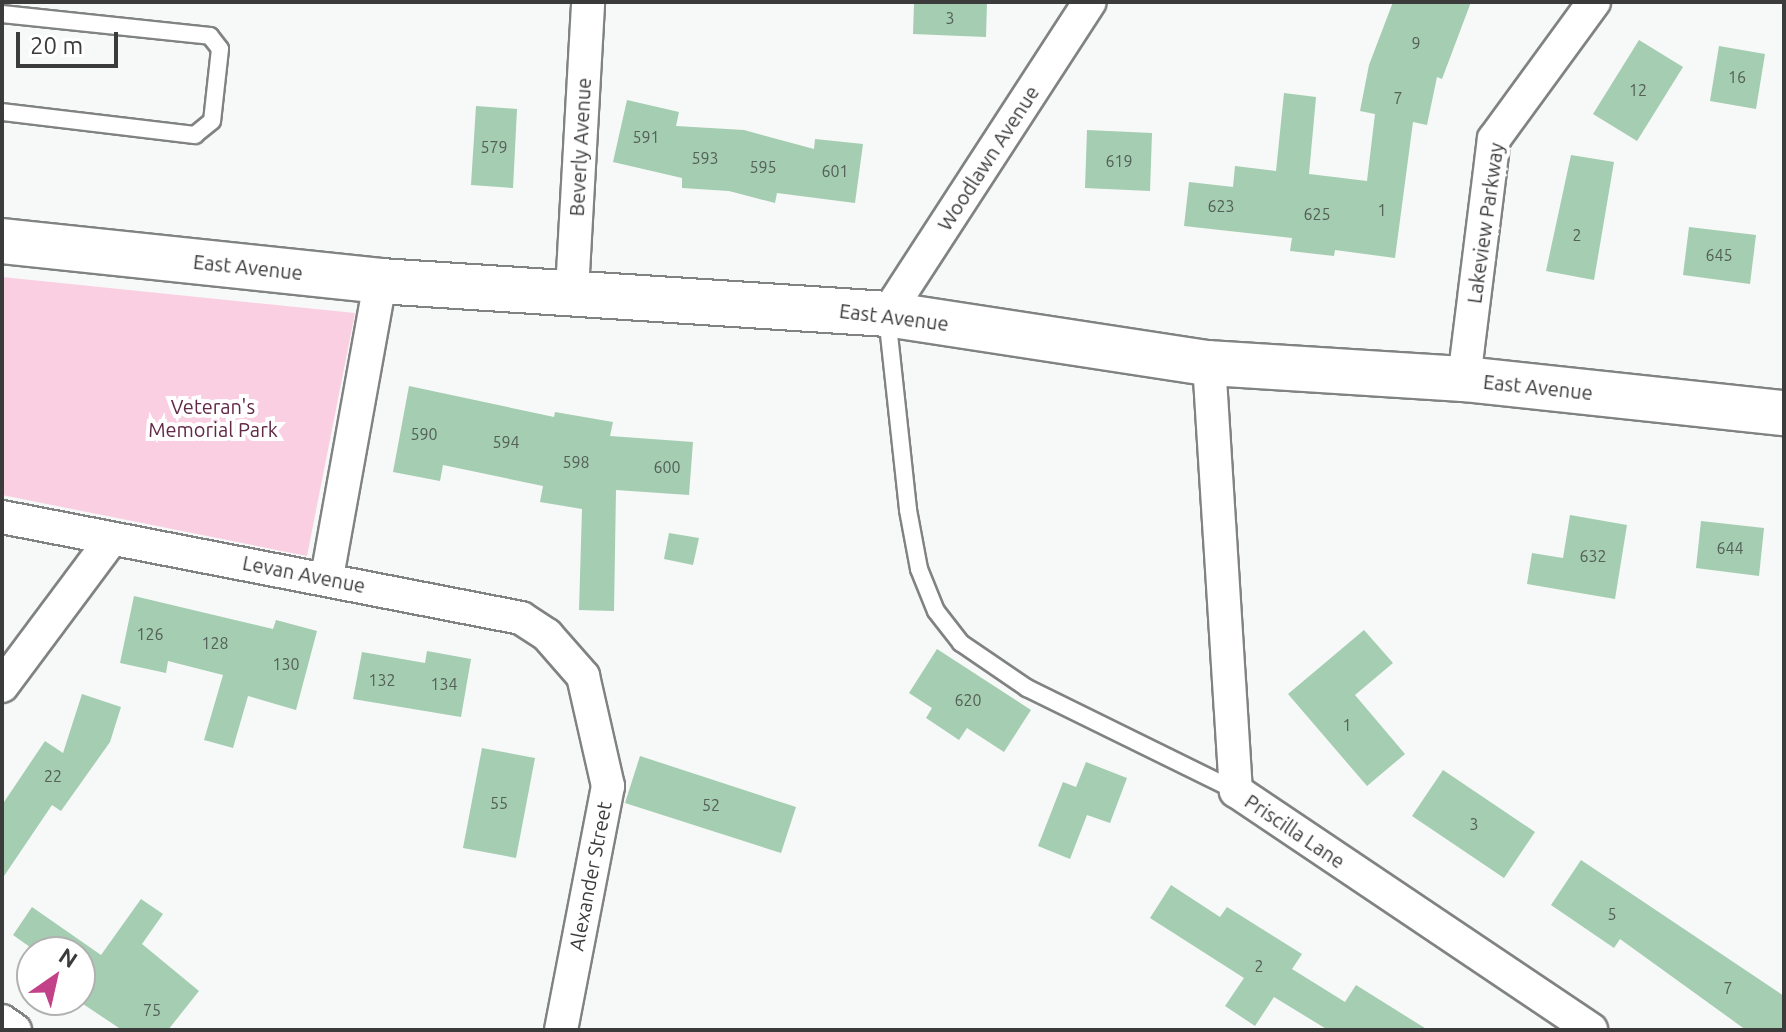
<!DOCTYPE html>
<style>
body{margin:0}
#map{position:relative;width:1786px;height:1032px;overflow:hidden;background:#f6f9f7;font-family:Ubuntu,sans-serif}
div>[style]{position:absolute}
.green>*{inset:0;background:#facfe2}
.building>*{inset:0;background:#a4cdb1}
.roads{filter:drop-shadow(2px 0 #808381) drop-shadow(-2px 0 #808381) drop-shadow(0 2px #808381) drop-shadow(0 -2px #808381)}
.service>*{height:16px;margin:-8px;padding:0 8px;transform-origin:8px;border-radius:8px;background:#fff}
.minor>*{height:32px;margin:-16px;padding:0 16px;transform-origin:16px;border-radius:16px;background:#fff}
.trunk>*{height:44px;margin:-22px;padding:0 22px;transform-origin:22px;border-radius:22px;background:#fff}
span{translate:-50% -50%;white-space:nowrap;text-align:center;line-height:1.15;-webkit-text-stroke:8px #fff;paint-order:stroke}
.number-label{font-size:16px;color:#546058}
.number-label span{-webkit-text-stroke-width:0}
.street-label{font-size:20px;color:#3a3b3a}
.park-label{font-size:20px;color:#612946}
.frame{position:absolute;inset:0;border:4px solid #3a3b3a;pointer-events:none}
.north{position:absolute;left:16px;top:936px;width:80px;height:80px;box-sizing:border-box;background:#fff;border:2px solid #b0b1b0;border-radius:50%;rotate:34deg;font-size:22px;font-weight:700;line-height:32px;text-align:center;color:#3a3b3a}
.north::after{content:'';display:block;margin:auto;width:28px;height:36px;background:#c34188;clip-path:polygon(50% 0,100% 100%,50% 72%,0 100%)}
.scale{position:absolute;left:16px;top:32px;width:102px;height:36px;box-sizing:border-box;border:4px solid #3a3b3a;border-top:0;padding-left:10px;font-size:24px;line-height:28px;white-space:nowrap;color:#3a3b3a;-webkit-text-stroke:6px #fff;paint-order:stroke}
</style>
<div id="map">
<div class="green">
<div style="clip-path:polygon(2px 277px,355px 313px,307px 556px,2px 495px)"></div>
</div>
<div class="building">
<div style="clip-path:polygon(914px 2px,987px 2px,986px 37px,913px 34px)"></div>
<div style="clip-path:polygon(1393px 2px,1471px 2px,1442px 79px,1437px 77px,1427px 125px,1413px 122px,1395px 258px,1335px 250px,1334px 256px,1290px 251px,1292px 238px,1184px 226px,1189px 182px,1233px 187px,1235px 166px,1276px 171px,1284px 93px,1316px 97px,1309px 174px,1367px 181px,1375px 114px,1360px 111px,1369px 65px)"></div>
<div style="clip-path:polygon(1639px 40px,1683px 67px,1637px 141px,1593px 114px)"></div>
<div style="clip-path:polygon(1719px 46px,1765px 54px,1756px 109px,1710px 101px)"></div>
<div style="clip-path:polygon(627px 100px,679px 112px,676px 126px,744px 130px,814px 149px,815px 139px,863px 144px,855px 203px,777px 193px,775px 203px,729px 191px,682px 188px,682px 178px,613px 162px)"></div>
<div style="clip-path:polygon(476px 106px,517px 109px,513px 188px,471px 185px)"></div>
<div style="clip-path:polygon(1087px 130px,1152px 133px,1150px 191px,1085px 188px)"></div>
<div style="clip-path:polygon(1571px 155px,1614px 162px,1594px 280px,1546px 271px)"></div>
<div style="clip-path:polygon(1689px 227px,1756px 235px,1750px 284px,1683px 275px)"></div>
<div style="clip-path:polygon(409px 386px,554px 417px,555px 412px,613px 422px,610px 436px,693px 442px,689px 495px,616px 490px,614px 611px,579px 610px,582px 509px,540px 502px,543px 486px,443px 465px,440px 481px,393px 472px)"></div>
<div style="clip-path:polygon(1570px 515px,1627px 525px,1615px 599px,1527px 584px,1532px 553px,1563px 558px)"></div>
<div style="clip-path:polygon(1701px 521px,1764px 528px,1759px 576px,1696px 568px)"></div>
<div style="clip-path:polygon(669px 533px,699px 538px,693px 565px,664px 559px)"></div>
<div style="clip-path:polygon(134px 596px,273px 629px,276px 620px,317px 631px,296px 710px,248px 696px,233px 748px,204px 740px,223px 675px,168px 661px,166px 673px,120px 663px)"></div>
<div style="clip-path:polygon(1364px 630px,1393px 663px,1355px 695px,1405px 754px,1367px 786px,1288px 694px)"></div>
<div style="clip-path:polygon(937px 649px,1031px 710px,1004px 752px,967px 728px,959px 740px,926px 718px,932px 708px,909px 693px)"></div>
<div style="clip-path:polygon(427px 651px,471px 659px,461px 717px,353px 699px,362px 652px,425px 663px)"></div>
<div style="clip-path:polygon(82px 694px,121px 707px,110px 742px,61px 811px,52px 805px,2px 879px,2px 805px,45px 741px,63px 753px)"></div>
<div style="clip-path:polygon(482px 748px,535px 758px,516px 858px,463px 848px)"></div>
<div style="clip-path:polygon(640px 756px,796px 807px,781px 853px,625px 803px)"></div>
<div style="clip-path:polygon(1086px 762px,1127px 778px,1110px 823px,1087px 815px,1070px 859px,1038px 846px,1063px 782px,1076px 787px)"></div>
<div style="clip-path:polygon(1443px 770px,1535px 832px,1504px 878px,1412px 816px)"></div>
<div style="clip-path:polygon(1581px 860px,1784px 996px,1784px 1030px,1746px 1030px,1620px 939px,1614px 948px,1551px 905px)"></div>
<div style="clip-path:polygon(1171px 885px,1220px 917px,1227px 907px,1302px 954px,1292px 969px,1345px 1002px,1356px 985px,1428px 1030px,1328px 1030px,1274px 997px,1255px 1026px,1225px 1006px,1244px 978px,1150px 918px)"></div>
<div style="clip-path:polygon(141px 899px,163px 914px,142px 944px,199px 991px,168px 1030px,122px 1030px,77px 1000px,80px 952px,37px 952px,13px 935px,32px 907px,101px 955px)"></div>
</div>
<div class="roads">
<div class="service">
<div style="left:2px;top:14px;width:209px;rotate:6deg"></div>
<div style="left:210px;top:36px;width:16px;rotate:52deg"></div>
<div style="left:220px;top:49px;width:72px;rotate:96.3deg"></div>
<div style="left:212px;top:121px;width:22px;rotate:141deg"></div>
<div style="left:195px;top:135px;width:194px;rotate:-173.2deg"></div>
<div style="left:887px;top:316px;width:195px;rotate:83.8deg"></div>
<div style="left:908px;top:510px;width:60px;rotate:79.4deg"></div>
<div style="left:919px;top:569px;width:45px;rotate:68deg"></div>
<div style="left:936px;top:611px;width:41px;rotate:52deg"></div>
<div style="left:961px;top:643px;width:80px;rotate:34.3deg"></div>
<div style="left:1027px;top:688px;width:233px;rotate:26.2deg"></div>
</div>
<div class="minor">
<div style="left:572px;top:291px;width:289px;rotate:-86.8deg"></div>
<div style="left:887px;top:314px;width:372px;rotate:-57deg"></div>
<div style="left:1209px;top:363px;width:429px;rotate:86.4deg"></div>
<div style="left:1236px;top:791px;width:428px;rotate:33.9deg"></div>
<div style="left:1464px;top:379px;width:242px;rotate:-82.9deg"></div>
<div style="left:1494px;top:139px;width:170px;rotate:-53.9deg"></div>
<div style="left:2px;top:517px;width:529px;rotate:11.01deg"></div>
<div style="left:521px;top:618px;width:31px;rotate:33deg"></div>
<div style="left:547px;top:635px;width:55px;rotate:48.7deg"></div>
<div style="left:583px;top:676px;width:113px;rotate:77.2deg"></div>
<div style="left:608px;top:786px;width:248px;rotate:100.9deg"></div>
<div style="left:327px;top:577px;width:301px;rotate:-79.8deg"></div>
<div style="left:2px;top:686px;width:182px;rotate:-53.3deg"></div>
<div style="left:2px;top:1021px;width:16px;rotate:35deg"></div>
</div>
<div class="trunk">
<div style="left:2px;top:241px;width:380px;rotate:6deg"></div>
<div style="left:380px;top:281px;width:508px;rotate:3.72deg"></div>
<div style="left:887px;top:314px;width:326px;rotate:8.7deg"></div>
<div style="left:1209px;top:363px;width:256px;rotate:3.6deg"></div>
<div style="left:1464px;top:379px;width:322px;rotate:6.1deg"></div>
</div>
</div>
<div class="number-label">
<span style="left:950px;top:18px">3</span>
<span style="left:1416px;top:43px">9</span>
<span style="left:1737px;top:77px">16</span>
<span style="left:1638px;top:90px">12</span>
<span style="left:1398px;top:98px">7</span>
<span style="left:646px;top:137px">591</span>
<span style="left:494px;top:147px">579</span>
<span style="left:705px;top:158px">593</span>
<span style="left:1119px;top:161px">619</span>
<span style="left:763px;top:167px">595</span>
<span style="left:835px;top:171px">601</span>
<span style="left:1221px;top:206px">623</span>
<span style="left:1382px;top:210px">1</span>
<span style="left:1317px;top:214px">625</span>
<span style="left:1577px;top:235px">2</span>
<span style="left:1719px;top:255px">645</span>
<span style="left:424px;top:434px">590</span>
<span style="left:506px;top:442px">594</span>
<span style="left:576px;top:462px">598</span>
<span style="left:667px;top:467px">600</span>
<span style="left:1730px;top:548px">644</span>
<span style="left:1593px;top:556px">632</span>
<span style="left:150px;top:634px">126</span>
<span style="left:215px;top:643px">128</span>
<span style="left:286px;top:664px">130</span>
<span style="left:382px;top:680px">132</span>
<span style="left:444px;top:684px">134</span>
<span style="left:968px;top:700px">620</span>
<span style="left:1347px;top:725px">1</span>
<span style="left:53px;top:776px">22</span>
<span style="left:499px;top:803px">55</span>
<span style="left:711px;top:805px">52</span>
<span style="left:1474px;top:824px">3</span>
<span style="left:1612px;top:914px">5</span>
<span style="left:1259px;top:966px">2</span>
<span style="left:1728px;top:988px">7</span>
<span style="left:152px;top:1010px">75</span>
</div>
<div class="street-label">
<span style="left:580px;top:147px;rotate:-87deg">Beverly Avenue</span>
<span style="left:988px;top:158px;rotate:-57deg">Woodlawn Avenue</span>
<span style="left:1485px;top:223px;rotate:-82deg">Lakeview Parkway</span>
<span style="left:248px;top:267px;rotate:6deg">East Avenue</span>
<span style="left:894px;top:317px;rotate:7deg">East Avenue</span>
<span style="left:1538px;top:387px;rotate:6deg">East Avenue</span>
<span style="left:304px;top:574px;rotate:11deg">Levan Avenue</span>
<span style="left:1295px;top:831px;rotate:34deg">Priscilla Lane</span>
<span style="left:590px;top:876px;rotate:-79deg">Alexander Street</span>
</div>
<div class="park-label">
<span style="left:213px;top:418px">Veteran's<br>Memorial Park</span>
</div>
<div class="frame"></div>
<div class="north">N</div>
<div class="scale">20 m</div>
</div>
